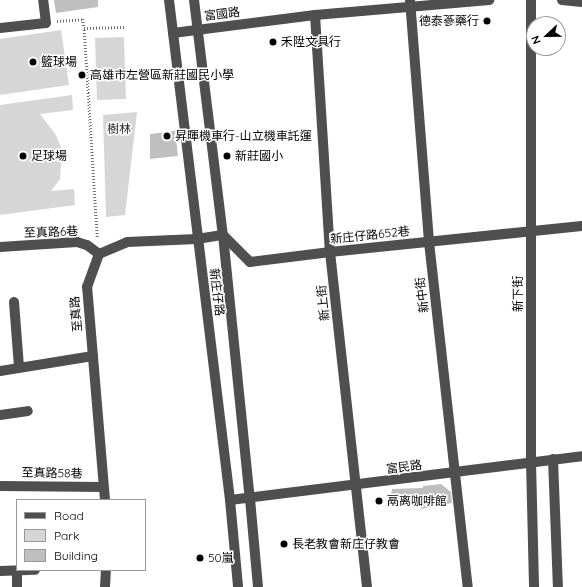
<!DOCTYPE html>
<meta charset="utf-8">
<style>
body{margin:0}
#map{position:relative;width:582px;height:587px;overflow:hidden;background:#fff;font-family:Quicksand,"Noto Sans TC",sans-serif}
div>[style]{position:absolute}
.green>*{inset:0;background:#d6d6d6}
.building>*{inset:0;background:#bfbfbf}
.path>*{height:2.5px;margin-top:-1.25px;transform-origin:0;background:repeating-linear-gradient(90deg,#717171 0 1px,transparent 0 3px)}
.minor>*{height:10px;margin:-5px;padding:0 5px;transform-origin:5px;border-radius:5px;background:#4f4f4f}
.dots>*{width:11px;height:11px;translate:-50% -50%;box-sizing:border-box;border:2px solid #fff;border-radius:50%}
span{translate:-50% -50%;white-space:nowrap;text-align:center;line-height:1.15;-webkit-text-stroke:3px #fff;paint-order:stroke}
.street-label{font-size:12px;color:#000}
.poi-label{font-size:12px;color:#000}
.right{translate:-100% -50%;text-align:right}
.left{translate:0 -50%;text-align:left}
.park-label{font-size:12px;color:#2d2d2d}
.legend{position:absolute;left:16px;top:499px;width:130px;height:72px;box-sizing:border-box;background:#fff;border:1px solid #999;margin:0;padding:5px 7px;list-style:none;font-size:12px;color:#000}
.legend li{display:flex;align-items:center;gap:8px;height:20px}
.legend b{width:20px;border:1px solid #999}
.north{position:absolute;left:526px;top:16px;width:40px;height:40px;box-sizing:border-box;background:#fff;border:1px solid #999;border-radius:50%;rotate:248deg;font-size:11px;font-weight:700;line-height:16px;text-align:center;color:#000}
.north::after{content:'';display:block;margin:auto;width:14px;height:18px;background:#000;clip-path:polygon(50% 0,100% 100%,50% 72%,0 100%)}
</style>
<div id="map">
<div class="green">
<div style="clip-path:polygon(61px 30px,69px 85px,0 95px,0 39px)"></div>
<div style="clip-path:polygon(124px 37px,126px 99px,97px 100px,95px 38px)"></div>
<div style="clip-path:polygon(72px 95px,73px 110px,40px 114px,56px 135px,62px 150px,60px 179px,51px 191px,74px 189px,75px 205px,0 215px,0 105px)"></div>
<div style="clip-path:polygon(137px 112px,125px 215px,106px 217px,103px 115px)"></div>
</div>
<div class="building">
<div style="clip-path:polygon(54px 0,98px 0,98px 7px,56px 13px)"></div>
<div style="clip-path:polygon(175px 131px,178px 156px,150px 159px,150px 134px)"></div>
<div style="clip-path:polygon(441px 484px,451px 492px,452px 503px,421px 509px,420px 501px,390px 502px,392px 489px,423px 488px,423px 486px)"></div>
</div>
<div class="path">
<div style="left:57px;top:21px;width:26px;rotate:-4deg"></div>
<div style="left:83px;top:19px;width:9px;rotate:84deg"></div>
<div style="left:97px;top:237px;width:209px;rotate:-93.6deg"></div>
<div style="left:84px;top:28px;width:40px;rotate:-1.4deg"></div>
</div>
<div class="minor">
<div style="left:169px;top:0;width:504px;rotate:83.04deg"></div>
<div style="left:230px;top:500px;width:87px;rotate:84.7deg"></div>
<div style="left:194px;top:0;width:237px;rotate:83deg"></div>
<div style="left:223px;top:235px;width:265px;rotate:84.2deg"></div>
<div style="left:250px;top:499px;width:88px;rotate:84.8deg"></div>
<div style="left:410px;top:0;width:243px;rotate:85.5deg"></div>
<div style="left:429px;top:242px;width:347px;rotate:83.6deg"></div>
<div style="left:531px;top:0;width:462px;rotate:90deg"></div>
<div style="left:531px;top:462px;width:125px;rotate:88.6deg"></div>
<div style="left:562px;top:0;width:20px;rotate:6deg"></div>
<div style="left:315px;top:15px;width:237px;rotate:86.4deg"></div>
<div style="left:330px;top:252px;width:337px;rotate:83.7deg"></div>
<div style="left:0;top:28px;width:46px;rotate:-6.2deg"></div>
<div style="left:46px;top:23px;width:23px;rotate:-97deg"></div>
<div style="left:173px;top:33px;width:143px;rotate:-7.2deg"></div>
<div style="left:315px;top:15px;width:175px;rotate:-4.9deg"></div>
<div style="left:0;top:247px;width:77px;rotate:-3.7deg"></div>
<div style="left:77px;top:242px;width:10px;rotate:17deg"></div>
<div style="left:87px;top:245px;width:15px;rotate:37deg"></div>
<div style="left:14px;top:302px;width:65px;rotate:85.6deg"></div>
<div style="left:0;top:371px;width:94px;rotate:-9.2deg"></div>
<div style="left:0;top:415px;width:28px;rotate:-8deg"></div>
<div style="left:553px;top:459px;width:128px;rotate:87.8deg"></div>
<div style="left:0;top:486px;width:103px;rotate:0.6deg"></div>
<div style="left:105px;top:500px;width:214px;rotate:-94.8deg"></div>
<div style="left:87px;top:287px;width:35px;rotate:-70deg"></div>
<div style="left:99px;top:254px;width:30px;rotate:-23deg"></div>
<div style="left:127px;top:242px;width:70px;rotate:-2.5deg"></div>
<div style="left:197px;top:239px;width:26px;rotate:-9deg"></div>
<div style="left:223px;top:235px;width:38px;rotate:45deg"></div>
<div style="left:250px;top:262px;width:81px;rotate:-7.1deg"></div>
<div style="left:330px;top:252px;width:253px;rotate:-5.9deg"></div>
<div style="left:230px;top:500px;width:355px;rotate:-7.1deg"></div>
<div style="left:0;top:571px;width:35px;rotate:-2deg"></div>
<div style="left:17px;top:587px;width:16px;rotate:-90deg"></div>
<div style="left:105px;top:587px;width:17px;rotate:-87deg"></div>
</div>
<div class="dots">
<div style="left:487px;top:21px;background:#000"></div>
<div style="left:273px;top:42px;background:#000"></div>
<div style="left:33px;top:62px;background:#000"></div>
<div style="left:82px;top:75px;background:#000"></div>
<div style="left:167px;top:136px;background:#000"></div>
<div style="left:23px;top:156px;background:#000"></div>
<div style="left:227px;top:156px;background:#000"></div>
<div style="left:379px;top:501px;background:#000"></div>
<div style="left:284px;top:544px;background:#000"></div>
<div style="left:200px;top:558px;background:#000"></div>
</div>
<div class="street-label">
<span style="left:222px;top:14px;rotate:-7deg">富國路</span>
<span style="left:51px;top:232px;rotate:-2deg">至真路6巷</span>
<span style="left:370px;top:235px;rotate:-6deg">新庄仔路652巷</span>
<span style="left:217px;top:292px;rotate:83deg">新庄仔路</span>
<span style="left:518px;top:294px;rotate:-90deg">新下街</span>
<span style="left:422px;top:295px;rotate:-97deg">新中街</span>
<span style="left:323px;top:303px;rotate:-96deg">新上街</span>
<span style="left:76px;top:314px;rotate:-95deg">至真路</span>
<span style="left:404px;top:467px;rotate:-7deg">富民路</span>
<span style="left:52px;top:473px;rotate:1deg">至真路58巷</span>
</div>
<div class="poi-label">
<span class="right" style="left:479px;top:21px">德泰蔘藥行</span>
<span class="left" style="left:281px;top:42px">禾陞文具行</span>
<span class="left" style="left:41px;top:62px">籃球場</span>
<span class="left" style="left:90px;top:75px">高雄市左營區新莊國民小學</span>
<span class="left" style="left:175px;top:136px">昇暉機車行-山立機車託運</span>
<span class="left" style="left:31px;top:156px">足球場</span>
<span class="left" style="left:235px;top:156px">新莊國小</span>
<span class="left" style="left:387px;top:501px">鬲离咖啡館</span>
<span class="left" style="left:292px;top:544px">長老教會新庄仔教會</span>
<span class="left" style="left:208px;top:558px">50嵐</span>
</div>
<div class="park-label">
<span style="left:119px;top:129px">樹林</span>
</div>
<ul class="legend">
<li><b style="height:5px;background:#4f4f4f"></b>Road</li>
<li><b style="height:11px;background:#d6d6d6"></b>Park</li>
<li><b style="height:11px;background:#bfbfbf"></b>Building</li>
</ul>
<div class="north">N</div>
</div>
